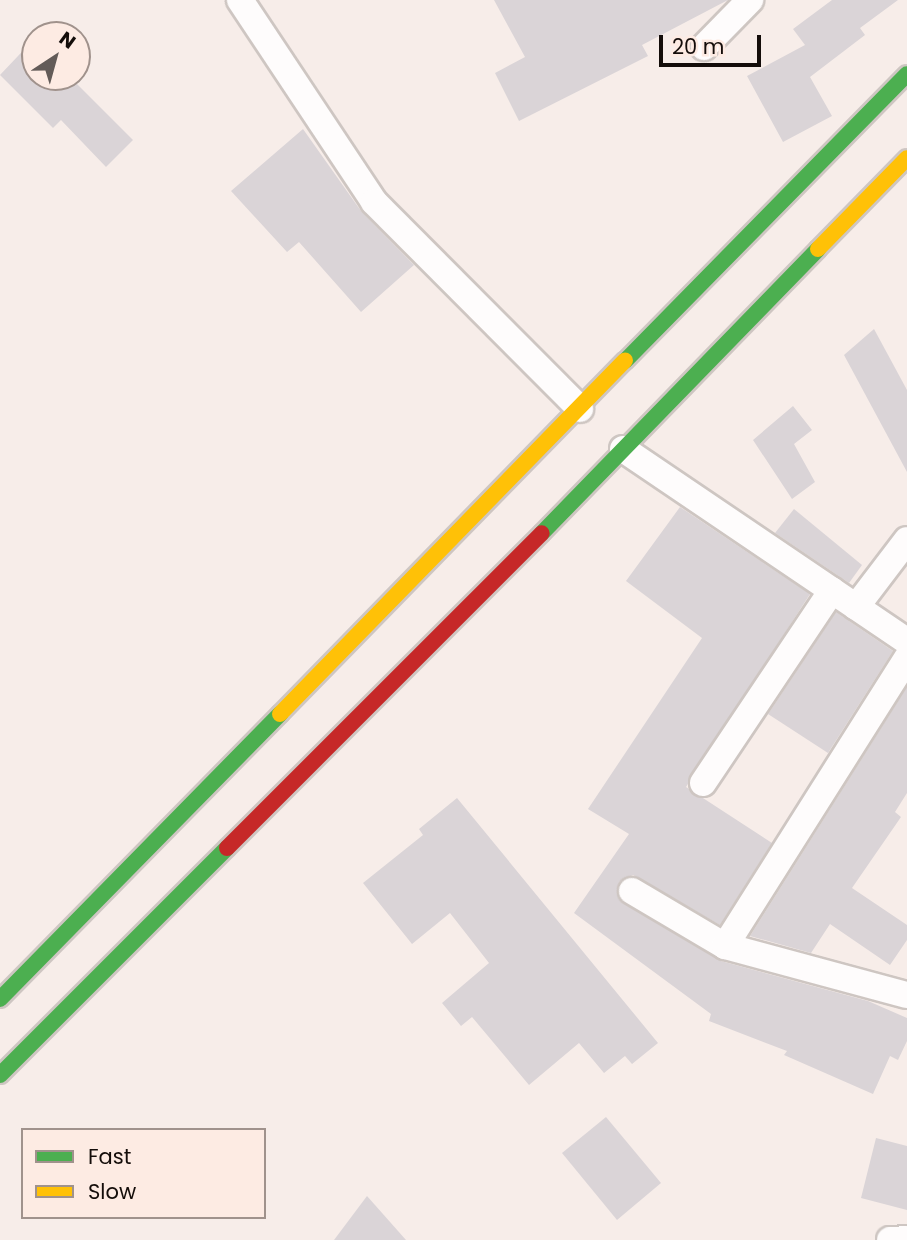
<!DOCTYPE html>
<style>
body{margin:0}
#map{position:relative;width:907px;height:1240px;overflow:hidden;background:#f7ede9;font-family:Poppins,sans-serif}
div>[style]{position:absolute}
.building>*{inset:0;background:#dad4d7}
.roads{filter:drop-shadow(2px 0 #cec6c2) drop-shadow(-2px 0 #cec6c2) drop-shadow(0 2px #cec6c2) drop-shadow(0 -2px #cec6c2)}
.street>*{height:26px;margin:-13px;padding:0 13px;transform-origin:13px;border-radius:13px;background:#fefcfc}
.fast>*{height:16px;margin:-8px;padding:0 8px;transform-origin:8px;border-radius:8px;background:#4caf50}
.slow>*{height:16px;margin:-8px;padding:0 8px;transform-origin:8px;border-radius:8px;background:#ffc107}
.jam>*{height:16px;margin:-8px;padding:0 8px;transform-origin:8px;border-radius:8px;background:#c62828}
span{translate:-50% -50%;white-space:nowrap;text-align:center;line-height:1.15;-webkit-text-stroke:7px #fdebe3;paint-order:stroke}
.legend{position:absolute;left:21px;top:1128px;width:245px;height:91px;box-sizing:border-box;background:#fdebe3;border:2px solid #a0928c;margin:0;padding:9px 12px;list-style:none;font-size:21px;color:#140d0a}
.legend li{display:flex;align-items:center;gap:14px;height:35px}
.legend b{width:35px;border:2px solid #a0928c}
.north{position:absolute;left:21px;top:21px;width:70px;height:70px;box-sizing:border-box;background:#fdebe3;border:2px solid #a0928c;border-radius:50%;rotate:36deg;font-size:19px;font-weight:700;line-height:28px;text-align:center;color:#140d0a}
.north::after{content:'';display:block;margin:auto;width:24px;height:32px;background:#635b58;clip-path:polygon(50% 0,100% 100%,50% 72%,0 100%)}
.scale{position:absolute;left:659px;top:35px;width:102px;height:32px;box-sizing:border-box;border:4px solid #140d0a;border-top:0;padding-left:9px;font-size:21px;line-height:24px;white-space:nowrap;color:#140d0a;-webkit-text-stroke:5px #fdebe3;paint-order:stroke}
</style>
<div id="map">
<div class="building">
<div style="clip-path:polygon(494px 0,728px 0,642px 45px,648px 56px,519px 121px,495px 73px,525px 57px)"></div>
<div style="clip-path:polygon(832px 0,898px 0,860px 28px,865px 35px,810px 77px,832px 116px,783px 142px,747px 76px,805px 45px,793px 29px)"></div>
<div style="clip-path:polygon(35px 38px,35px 77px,70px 77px,133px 140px,106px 167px,61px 120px,53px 128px,0 75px)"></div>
<div style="clip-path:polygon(303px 129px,361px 211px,414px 265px,361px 312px,299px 242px,287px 252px,231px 191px)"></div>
<div style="clip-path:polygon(874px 329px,907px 390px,907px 472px,844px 355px)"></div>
<div style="clip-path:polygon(793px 406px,812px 430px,794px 444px,815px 482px,792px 499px,753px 440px)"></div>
<div style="clip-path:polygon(680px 507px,810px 594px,686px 787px,772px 843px,720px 925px,633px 875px,619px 882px,618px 898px,721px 961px,868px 1001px,907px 1018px,907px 1041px,898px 1060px,890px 1056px,873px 1094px,784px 1055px,787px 1051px,709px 1021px,711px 1014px,574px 913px,629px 834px,588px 809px,702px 638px,626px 581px)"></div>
<div style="clip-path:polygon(794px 509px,862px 565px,849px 583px,775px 533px)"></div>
<div style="clip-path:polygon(836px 612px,893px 651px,828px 753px,768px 714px)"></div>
<div style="clip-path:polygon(907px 687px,907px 793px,895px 812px,901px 817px,852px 888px,907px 925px,907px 940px,890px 965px,830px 924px,811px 953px,750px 936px)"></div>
<div style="clip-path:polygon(457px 798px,658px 1043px,632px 1064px,625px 1056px,604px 1073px,579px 1043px,529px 1085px,472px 1017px,461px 1026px,442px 1003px,489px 963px,450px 913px,412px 944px,363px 883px,423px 835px,419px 829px)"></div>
<div style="clip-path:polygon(606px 1117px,661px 1183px,617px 1220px,562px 1153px)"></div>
<div style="clip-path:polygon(876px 1138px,907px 1146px,907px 1210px,861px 1198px)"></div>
<div style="clip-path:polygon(367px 1196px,406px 1240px,334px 1240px)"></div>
</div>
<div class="roads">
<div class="street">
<div style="left:240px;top:0;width:242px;rotate:56.4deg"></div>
<div style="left:374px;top:202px;width:292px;rotate:45.1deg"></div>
<div style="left:704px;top:47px;width:66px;rotate:-45.6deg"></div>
<div style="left:623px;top:449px;width:343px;rotate:34.1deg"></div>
<div style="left:856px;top:607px;width:84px;rotate:-52.7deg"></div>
<div style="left:703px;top:783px;width:232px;rotate:-56.2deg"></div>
<div style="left:632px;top:891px;width:108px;rotate:30.6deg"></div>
<div style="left:725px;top:946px;width:188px;rotate:15.1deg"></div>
<div style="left:725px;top:946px;width:341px;rotate:-57.7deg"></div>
<div style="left:890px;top:1240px;width:17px;rotate:-3deg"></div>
</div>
<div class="fast">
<div style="left:625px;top:361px;width:402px;rotate:-45.5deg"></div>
<div style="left:542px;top:533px;width:396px;rotate:-45.8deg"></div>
<div style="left:0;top:999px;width:400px;rotate:-45.5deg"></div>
<div style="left:0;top:1075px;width:321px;rotate:-45deg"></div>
</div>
<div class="slow">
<div style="left:818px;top:249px;width:127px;rotate:-45.6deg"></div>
<div style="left:280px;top:714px;width:494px;rotate:-45.7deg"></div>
</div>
<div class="jam">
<div style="left:227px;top:848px;width:445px;rotate:-45deg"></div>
</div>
</div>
<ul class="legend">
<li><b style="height:9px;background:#4caf50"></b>Fast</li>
<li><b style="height:9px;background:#ffc107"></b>Slow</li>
</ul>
<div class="north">N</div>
<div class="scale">20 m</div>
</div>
